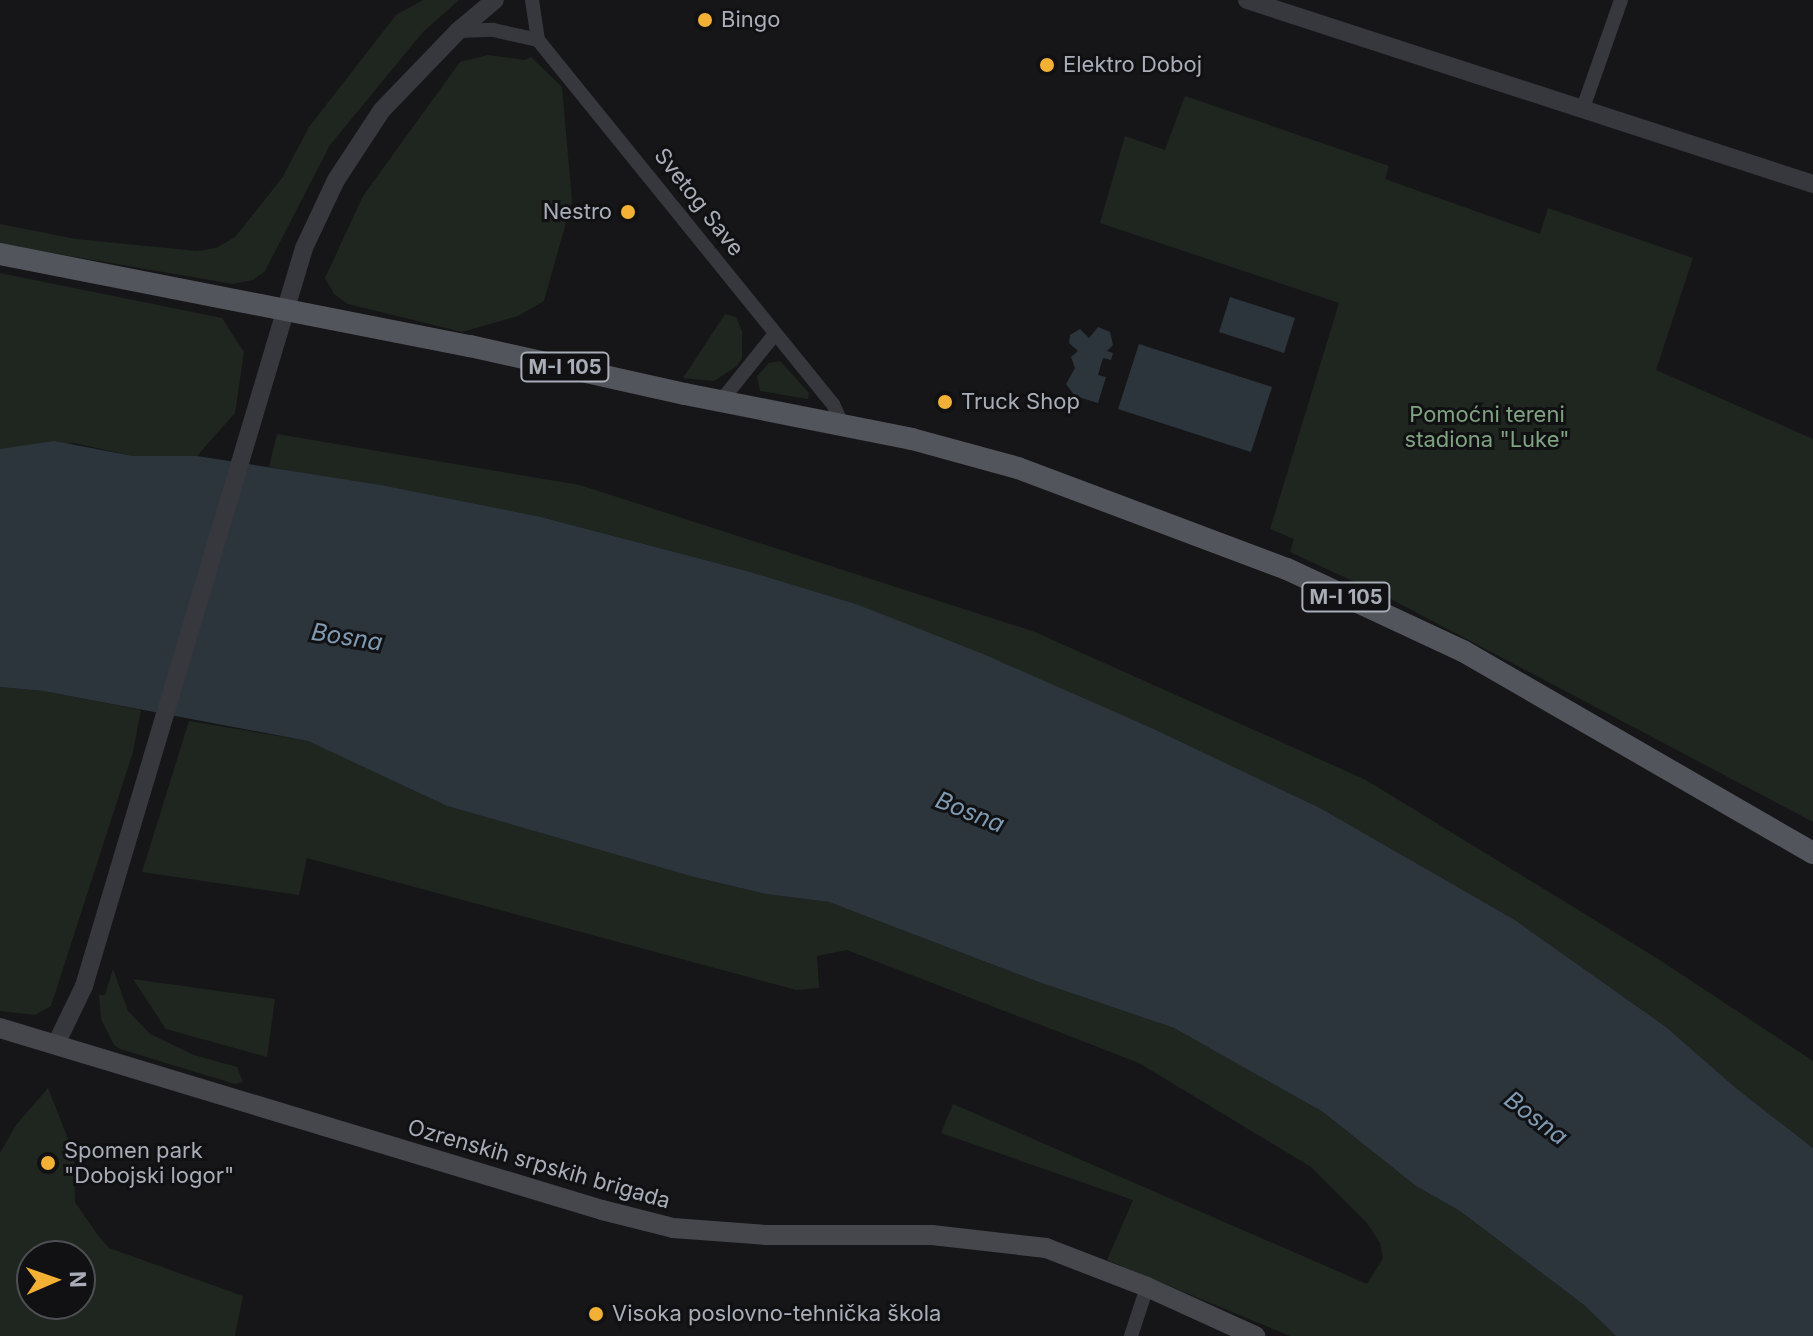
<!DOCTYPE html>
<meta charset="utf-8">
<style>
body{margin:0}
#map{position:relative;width:1813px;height:1336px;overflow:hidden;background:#161618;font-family:Inter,sans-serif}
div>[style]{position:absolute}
.green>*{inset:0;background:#1e261f}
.water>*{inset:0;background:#2c353c}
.minor>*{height:14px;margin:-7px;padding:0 7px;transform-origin:7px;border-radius:7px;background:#37383d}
.tertiary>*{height:18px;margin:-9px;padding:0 9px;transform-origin:9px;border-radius:9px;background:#37383d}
.secondary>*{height:20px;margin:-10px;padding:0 10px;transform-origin:10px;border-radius:10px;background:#45474d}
.primary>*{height:22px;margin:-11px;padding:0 11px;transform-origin:11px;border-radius:11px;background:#53555c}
.dots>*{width:22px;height:22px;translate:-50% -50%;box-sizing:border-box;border:4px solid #111113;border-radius:50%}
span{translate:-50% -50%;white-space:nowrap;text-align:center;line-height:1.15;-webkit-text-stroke:6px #111113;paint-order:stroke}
.shield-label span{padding:2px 6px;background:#111113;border:2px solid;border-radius:6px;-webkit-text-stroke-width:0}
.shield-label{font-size:20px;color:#a8adb8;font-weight:700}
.poi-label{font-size:22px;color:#a8adb8}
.left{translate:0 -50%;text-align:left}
.right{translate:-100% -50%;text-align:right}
.street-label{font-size:22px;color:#a8adb8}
.park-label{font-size:22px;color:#7fa381}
.water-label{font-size:24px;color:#7f9bb3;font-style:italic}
.north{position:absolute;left:16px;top:1240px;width:80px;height:80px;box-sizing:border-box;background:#111113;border:2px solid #4d4f55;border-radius:50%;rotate:88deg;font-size:22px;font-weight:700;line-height:32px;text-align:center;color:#a8adb8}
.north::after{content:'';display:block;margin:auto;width:28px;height:36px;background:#f2b134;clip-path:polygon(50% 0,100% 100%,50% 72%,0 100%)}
</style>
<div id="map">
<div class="green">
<div style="clip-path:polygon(423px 0,459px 0,423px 32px,330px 145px,265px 271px,253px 280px,233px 284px,0 244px,0 224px,76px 239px,197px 251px,216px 248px,235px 237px,282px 178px,309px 127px,396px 15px)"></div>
<div style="clip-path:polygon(488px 55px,525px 60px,531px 57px,562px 87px,572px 201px,544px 301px,518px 316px,462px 332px,348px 304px,334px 294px,325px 278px,363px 196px,460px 62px)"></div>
<div style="clip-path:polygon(1185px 96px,1389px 166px,1385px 179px,1540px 234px,1548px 208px,1693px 258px,1656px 370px,1813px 439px,1813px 822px,1387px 597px,1290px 552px,1294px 539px,1270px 529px,1339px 303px,1100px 223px,1125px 136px,1165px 150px)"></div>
<div style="clip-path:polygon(0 273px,222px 318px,244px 352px,235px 413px,197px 456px,133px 456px,74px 443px,0 449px)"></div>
<div style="clip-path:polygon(725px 314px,736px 317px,742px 331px,742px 358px,737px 366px,714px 381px,683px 378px)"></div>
<div style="clip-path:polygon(780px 361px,809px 393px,808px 399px,760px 391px,757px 376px,769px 363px)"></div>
<div style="clip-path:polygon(277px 434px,580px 485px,1035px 632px,1366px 780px,1655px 957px,1813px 1061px,1813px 1148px,1737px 1089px,1666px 1027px,1515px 920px,1320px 808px,1156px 730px,856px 604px,747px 571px,541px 517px,269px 467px)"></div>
<div style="clip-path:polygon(0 687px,43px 691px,141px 710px,133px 752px,51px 1006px,35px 1015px,0 1011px)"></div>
<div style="clip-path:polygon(189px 721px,308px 741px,447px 806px,694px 877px,766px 894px,829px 902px,1036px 981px,1174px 1028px,1323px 1112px,1416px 1186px,1460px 1211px,1584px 1305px,1616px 1336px,1290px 1336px,1107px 1260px,1133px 1200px,941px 1133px,953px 1104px,1367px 1284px,1383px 1258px,1380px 1243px,1367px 1223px,1311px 1167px,1139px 1063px,847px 950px,817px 956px,819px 988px,796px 990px,307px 858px,299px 895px,142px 872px)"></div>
<div style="clip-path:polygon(113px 969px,128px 1011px,150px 1034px,194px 1055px,237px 1067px,243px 1082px,235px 1084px,120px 1049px,114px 1045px,101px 1019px,99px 995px,105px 995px)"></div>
<div style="clip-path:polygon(133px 979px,275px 999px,267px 1057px,166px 1029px)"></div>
<div style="clip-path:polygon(evenodd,48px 1088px,74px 1154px,75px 1202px,97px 1234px,109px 1248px,243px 1296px,235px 1336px,0 1336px,0 1153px,16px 1125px,48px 1088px,32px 1256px,80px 1256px,80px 1304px,32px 1304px,32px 1256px)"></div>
</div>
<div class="water">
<div style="clip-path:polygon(1230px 297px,1295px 318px,1284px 353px,1219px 332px)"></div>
<div style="clip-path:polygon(1098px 327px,1110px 332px,1113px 345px,1107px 351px,1113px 353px,1111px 360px,1103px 358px,1098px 375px,1106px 377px,1098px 403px,1075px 396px,1066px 384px,1075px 368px,1071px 357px,1078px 351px,1069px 343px,1070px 335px,1080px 329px,1089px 338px)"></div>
<div style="clip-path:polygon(1139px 344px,1272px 387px,1251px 452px,1118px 409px)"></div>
<div style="clip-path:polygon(54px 441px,133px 456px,197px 456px,380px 485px,541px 517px,747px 571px,856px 604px,983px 654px,1156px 730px,1320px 808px,1515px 920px,1666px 1027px,1737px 1089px,1813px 1148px,1813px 1336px,1616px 1336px,1584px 1305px,1460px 1211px,1416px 1186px,1323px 1112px,1174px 1028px,1036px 981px,829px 902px,766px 894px,694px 877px,447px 806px,308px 741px,43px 691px,0 687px,0 449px)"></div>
</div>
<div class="minor">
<div style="left:532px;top:0;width:40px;rotate:81.5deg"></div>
<div style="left:538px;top:40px;width:469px;rotate:51deg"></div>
<div style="left:833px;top:404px;width:24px;rotate:66deg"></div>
<div style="left:458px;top:31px;width:35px;rotate:-2deg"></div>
<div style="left:493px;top:30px;width:46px;rotate:12.5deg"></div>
<div style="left:1583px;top:108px;width:114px;rotate:-70.6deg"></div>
<div style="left:721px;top:401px;width:85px;rotate:-51.2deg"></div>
<div style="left:1131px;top:1336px;width:52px;rotate:-71.9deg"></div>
</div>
<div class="tertiary">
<div style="left:1247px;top:0;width:595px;rotate:18.01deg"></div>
<div style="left:56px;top:1044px;width:64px;rotate:-64.2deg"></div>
<div style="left:84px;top:986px;width:770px;rotate:-73.4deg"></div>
<div style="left:304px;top:248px;width:75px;rotate:-64.8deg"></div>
<div style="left:336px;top:180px;width:84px;rotate:-56.7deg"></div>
<div style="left:382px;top:110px;width:110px;rotate:-46.1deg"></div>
<div style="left:458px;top:31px;width:48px;rotate:-40deg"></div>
</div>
<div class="secondary">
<div style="left:0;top:1028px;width:629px;rotate:16.82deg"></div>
<div style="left:602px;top:1210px;width:73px;rotate:14.2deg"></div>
<div style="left:673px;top:1228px;width:93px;rotate:4.3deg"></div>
<div style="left:766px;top:1235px;width:166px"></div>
<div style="left:932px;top:1235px;width:115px;rotate:6.5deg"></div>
<div style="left:1046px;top:1248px;width:108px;rotate:21.1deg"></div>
<div style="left:1147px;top:1287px;width:119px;rotate:24.4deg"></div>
</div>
<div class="primary">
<div style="left:0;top:254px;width:479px;rotate:11.1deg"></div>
<div style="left:470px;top:346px;width:220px;rotate:12.6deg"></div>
<div style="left:685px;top:394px;width:231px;rotate:11.2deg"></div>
<div style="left:912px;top:439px;width:110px;rotate:15.3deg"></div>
<div style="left:1018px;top:468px;width:287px;rotate:20.6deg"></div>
<div style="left:1287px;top:569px;width:194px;rotate:25deg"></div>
<div style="left:1463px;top:651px;width:404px;rotate:30deg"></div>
</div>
<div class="dots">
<div style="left:705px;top:20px;background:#f2b134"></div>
<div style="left:1047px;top:65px;background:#f2b134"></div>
<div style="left:628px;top:212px;background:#f2b134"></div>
<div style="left:945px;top:402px;background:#f2b134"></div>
<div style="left:48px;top:1163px;background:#f2b134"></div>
<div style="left:596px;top:1314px;background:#f2b134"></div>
</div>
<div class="shield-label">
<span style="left:565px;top:367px">M-I 105</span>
<span style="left:1346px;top:597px">M-I 105</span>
</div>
<div class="poi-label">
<span class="left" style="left:721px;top:20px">Bingo</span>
<span class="left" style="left:1063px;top:65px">Elektro Doboj</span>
<span class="right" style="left:612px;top:212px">Nestro</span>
<span class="left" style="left:961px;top:402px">Truck Shop</span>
<span class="left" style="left:64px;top:1163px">Spomen park<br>"Dobojski logor"</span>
<span class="left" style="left:612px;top:1314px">Visoka poslovno-tehnička škola</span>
</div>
<div class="street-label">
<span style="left:699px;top:202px;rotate:52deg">Svetog Save</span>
<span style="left:539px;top:1164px;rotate:16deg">Ozrenskih srpskih brigada</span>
</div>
<div class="park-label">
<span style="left:1487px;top:427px">Pomoćni tereni<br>stadiona "Luke"</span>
</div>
<div class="water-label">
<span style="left:347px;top:637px;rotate:9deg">Bosna</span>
<span style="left:970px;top:812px;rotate:22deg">Bosna</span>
<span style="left:1536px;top:1118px;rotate:37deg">Bosna</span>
</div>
<div class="north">N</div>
</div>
